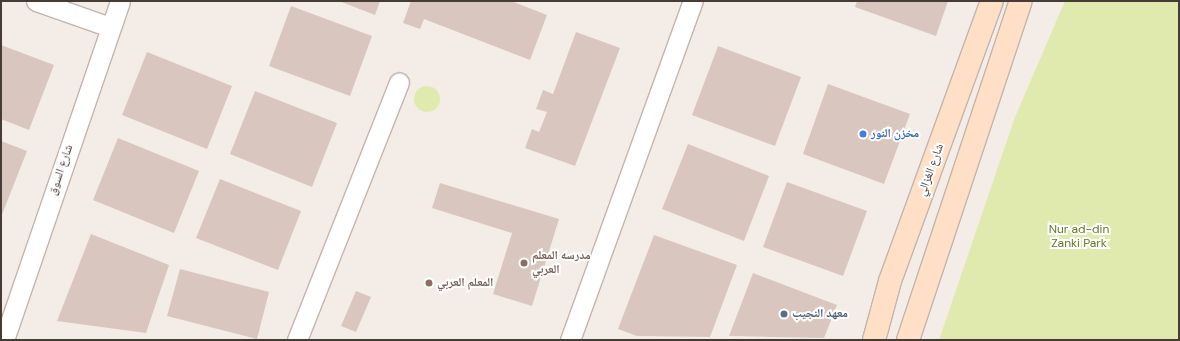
<!DOCTYPE html>
<meta charset="utf-8">
<style>
body{margin:0}
#map{position:relative;width:1180px;height:341px;overflow:hidden;background:#f4ece7;font-family:"DM Sans","Noto Naskh Arabic",sans-serif}
div>[style]{position:absolute}
.green>*{inset:0;background:#e1eaae}
.round{border-radius:50%}
.building>*{inset:0;background:#d9c7bf}
.roads{filter:drop-shadow(1px 0 #c3b4ac) drop-shadow(-1px 0 #c3b4ac) drop-shadow(0 1px #c3b4ac) drop-shadow(0 -1px #c3b4ac)}
.minor>*{height:19px;margin:-9.5px;padding:0 9.5px;transform-origin:9.5px;border-radius:9.5px;background:#fff}
.secondary>*{height:22px;margin:-11px;padding:0 11px;transform-origin:11px;border-radius:11px;background:#ffe0c6}
.dots>*{width:11px;height:11px;translate:-50% -50%;box-sizing:border-box;border:2px solid #fff;border-radius:50%}
span{translate:-50% -50%;white-space:nowrap;text-align:center;line-height:1.15;-webkit-text-stroke:4px #fff;paint-order:stroke}
.shop-label{font-size:12px;color:#366cbe;font-weight:700}
.left{translate:0 -50%;text-align:left}
.street-label{font-size:12px;color:#473b36}
.park-label{font-size:12px;color:#617b27}
.education-label{font-size:12px;color:#785e54;font-weight:700}
.service-label{font-size:12px;color:#4e5e75;font-weight:700}
.frame{position:absolute;inset:0;border:2px solid #473b36;pointer-events:none}
</style>
<div id="map">
<div class="green">
<div style="clip-path:polygon(1065px 1px,1179px 1px,1179px 340px,939px 340px,1015px 117px)"></div>
<div class="round" style="left:414px;top:86px;width:26px;height:26px"></div>
</div>
<div class="building">
<div style="clip-path:polygon(339px 1px,380px 1px,375px 15px)"></div>
<div style="clip-path:polygon(411px 1px,511px 1px,547px 15px,530px 60px,424px 19px,420px 29px,403px 23px)"></div>
<div style="clip-path:polygon(857px 1px,948px 1px,936px 36px,855px 7px)"></div>
<div style="clip-path:polygon(291px 6px,372px 36px,350px 96px,269px 66px)"></div>
<div style="clip-path:polygon(576px 32px,620px 48px,575px 166px,525px 148px,532px 129px,539px 132px,547px 112px,536px 109px,543px 90px,553px 94px)"></div>
<div style="clip-path:polygon(1px 45px,54px 65px,29px 130px,1px 119px)"></div>
<div style="clip-path:polygon(718px 46px,801px 77px,775px 146px,692px 115px)"></div>
<div style="clip-path:polygon(147px 52px,232px 86px,207px 149px,122px 115px)"></div>
<div style="clip-path:polygon(828px 84px,910px 114px,884px 184px,803px 154px)"></div>
<div style="clip-path:polygon(255px 91px,337px 123px,312px 187px,230px 154px)"></div>
<div style="clip-path:polygon(118px 138px,199px 171px,174px 233px,93px 200px)"></div>
<div style="clip-path:polygon(1px 141px,27px 151px,1px 217px)"></div>
<div style="clip-path:polygon(688px 144px,769px 176px,744px 241px,662px 209px)"></div>
<div style="clip-path:polygon(220px 179px,301px 211px,278px 270px,196px 238px)"></div>
<div style="clip-path:polygon(787px 182px,867px 211px,843px 276px,763px 247px)"></div>
<div style="clip-path:polygon(440px 183px,559px 219px,532px 306px,493px 294px,512px 233px,432px 208px)"></div>
<div style="clip-path:polygon(91px 234px,169px 265px,146px 333px,57px 321px)"></div>
<div style="clip-path:polygon(654px 235px,737px 265px,710px 337px,637px 336px,618px 329px)"></div>
<div style="clip-path:polygon(180px 269px,269px 292px,257px 339px,167px 316px)"></div>
<div style="clip-path:polygon(753px 273px,837px 305px,824px 338px,729px 336px)"></div>
<div style="clip-path:polygon(356px 291px,371px 297px,356px 332px,341px 326px)"></div>
</div>
<div class="roads">
<div class="minor">
<div style="left:36px;top:1px;width:78px;rotate:19.4deg"></div>
<div style="left:4px;top:340px;width:358px;rotate:-71.1deg"></div>
<div style="left:297px;top:340px;width:277px;rotate:-68.4deg"></div>
<div style="left:570px;top:340px;width:361px;rotate:-70.1deg"></div>
</div>
<div class="secondary">
<div style="left:874px;top:340px;width:61px;rotate:-74.8deg"></div>
<div style="left:890px;top:281px;width:298px;rotate:-70deg"></div>
<div style="left:908px;top:340px;width:357px;rotate:-71.6deg"></div>
</div>
</div>
<div class="dots">
<div style="left:863px;top:134px;background:#3f7fe0"></div>
<div style="left:524px;top:263px;background:#8d6e63"></div>
<div style="left:429px;top:283px;background:#8d6e63"></div>
<div style="left:784px;top:314px;background:#5c6f8a"></div>
</div>
<div class="shop-label">
<span class="left" style="left:871px;top:134px">مخزن النور</span>
</div>
<div class="street-label">
<span style="left:61px;top:170px;rotate:-71deg">شارع السوق</span>
<span style="left:931px;top:170px;rotate:-70deg">شارع الغزالي</span>
</div>
<div class="park-label">
<span style="left:1079px;top:237px">Nur ad-din<br>Zanki Park</span>
</div>
<div class="education-label">
<span class="left" style="left:532px;top:263px">مدرسه المعلم<br>العربي</span>
<span class="left" style="left:437px;top:283px">المعلم العربي</span>
</div>
<div class="service-label">
<span class="left" style="left:792px;top:314px">معهد النجيب</span>
</div>
<div class="frame"></div>
</div>
